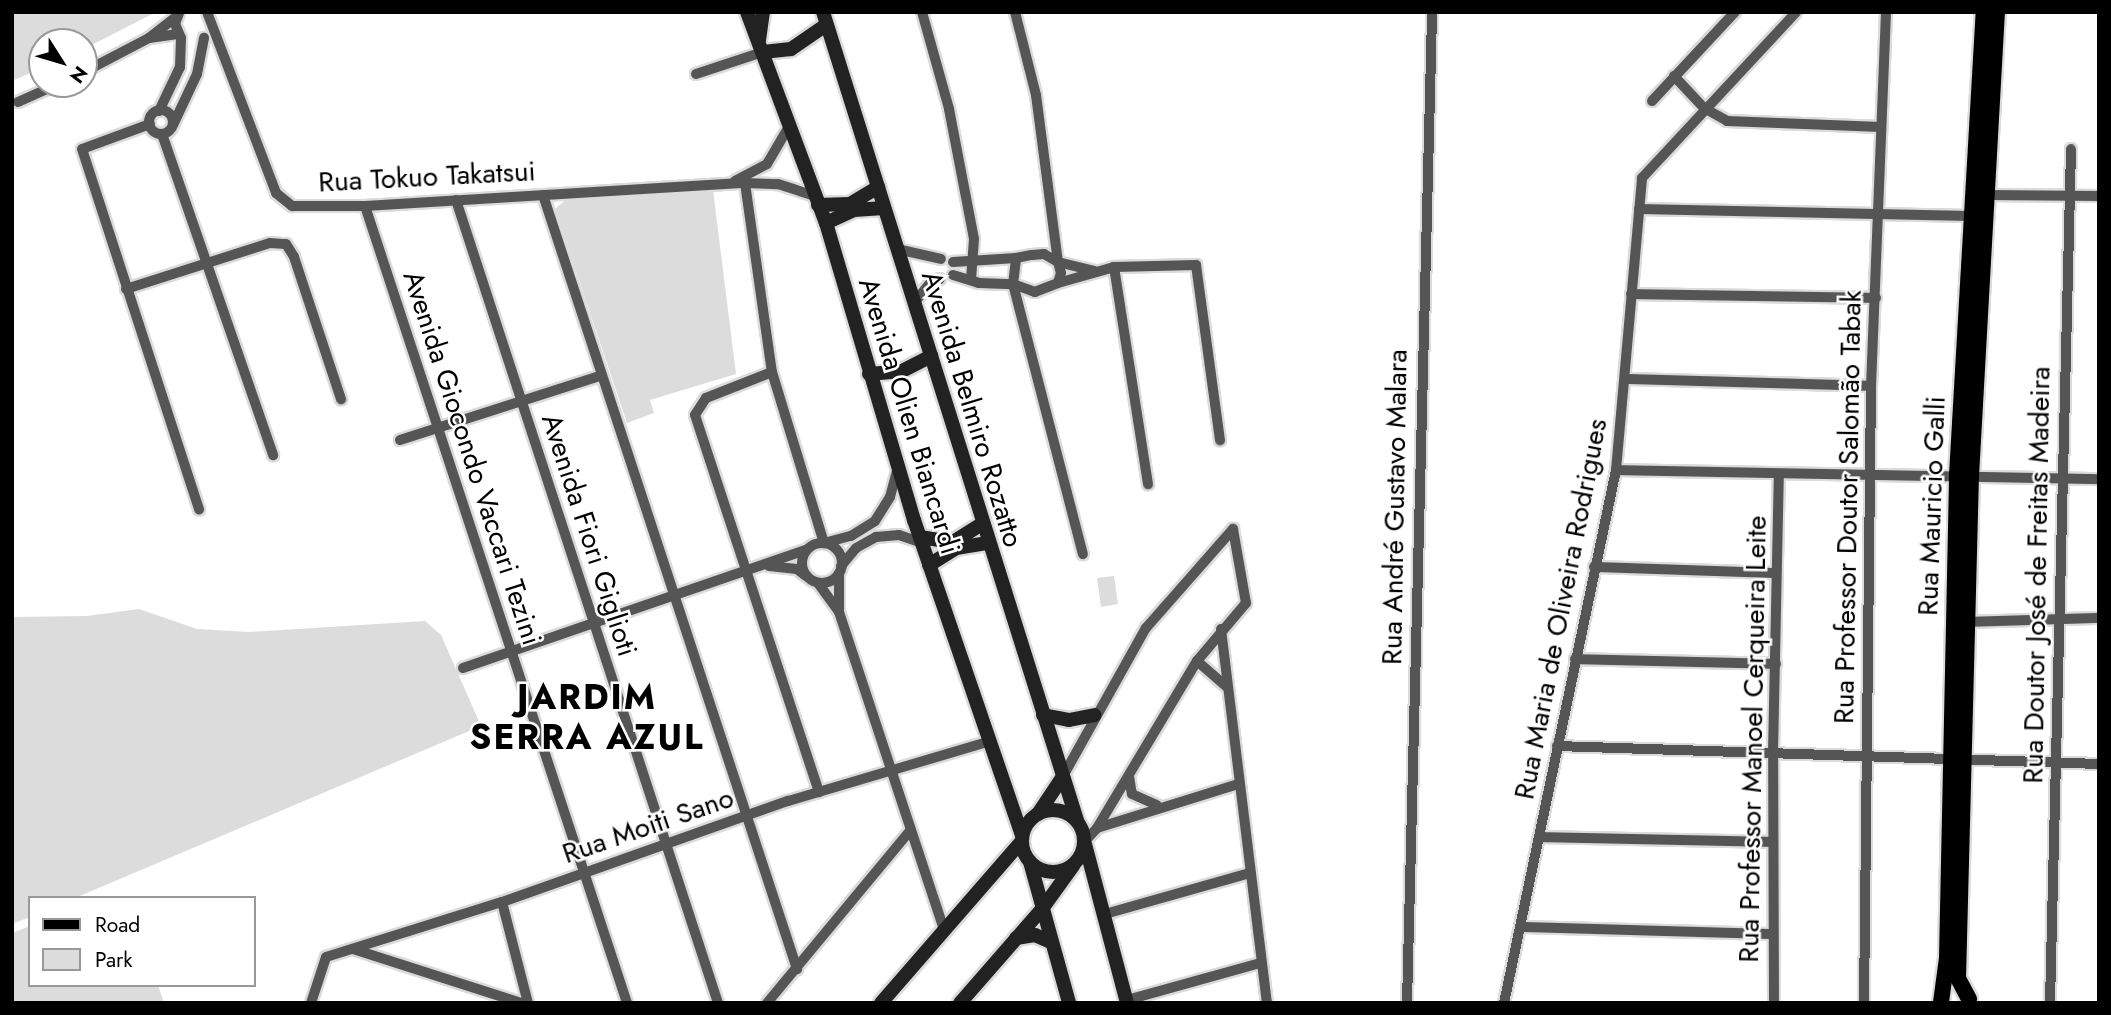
<!DOCTYPE html>
<meta charset="utf-8">
<style>
body{margin:0}
#map{position:relative;width:2111px;height:1015px;overflow:hidden;background:#fff;font-family:Jost,sans-serif}
div>[style]{position:absolute}
.green>*{inset:0;background:#dcdcdc}
.roads{filter:drop-shadow(2px 0 #dbdbdb) drop-shadow(-2px 0 #dbdbdb) drop-shadow(0 2px #dbdbdb) drop-shadow(0 -2px #dbdbdb)}
.street>*{height:10px;margin:-5px;padding:0 5px;transform-origin:5px;border-radius:5px;background:#555}
.street>.ring{margin:-5px;padding:0;box-sizing:content-box;background:none;border:10px solid #555;border-radius:50%}
.secondary>*{height:14px;margin:-7px;padding:0 7px;transform-origin:7px;border-radius:7px;background:#222}
.secondary>.ring{margin:-7px;padding:0;box-sizing:content-box;background:none;border:14px solid #222;border-radius:50%}
.primary>*{height:16px;margin:-8px;padding:0 8px;transform-origin:8px;border-radius:8px;background:#000}
span{translate:-50% -50%;white-space:nowrap;text-align:center;line-height:1.15;-webkit-text-stroke:5px #fff;paint-order:stroke}
.street-label{font-size:28px;color:#000}
.district-label{font-size:35px;color:#000;font-weight:700;letter-spacing:2px}
.frame{position:absolute;inset:0;border:14px solid #000;pointer-events:none}
.legend{position:absolute;left:28px;top:896px;width:228px;height:91px;box-sizing:border-box;background:#fff;border:2px solid #999;margin:0;padding:9px 12px;list-style:none;font-size:21px;color:#000}
.legend li{display:flex;align-items:center;gap:14px;height:35px}
.legend b{width:35px;border:2px solid #999}
.north{position:absolute;left:28px;top:28px;width:70px;height:70px;box-sizing:border-box;background:#fff;border:2px solid #999;border-radius:50%;rotate:127deg;font-size:19px;font-weight:700;line-height:28px;text-align:center;color:#000}
.north::after{content:'';display:block;margin:auto;width:24px;height:32px;background:#000;clip-path:polygon(50% 0,100% 100%,50% 72%,0 100%)}
</style>
<div id="map">
<div class="green">
<div style="clip-path:polygon(12px 12px,156px 12px,84px 49px,84px 42px,42px 42px,42px 68px,12px 81px)"></div>
<div style="clip-path:polygon(713px 190px,736px 374px,650px 400px,654px 413px,627px 423px,555px 209px,569px 197px)"></div>
<div style="clip-path:polygon(1114px 576px,1118px 604px,1101px 607px,1097px 578px)"></div>
<div style="clip-path:polygon(139px 609px,197px 629px,249px 632px,425px 621px,441px 635px,481px 726px,75px 898px,30px 898px,30px 917px,12px 924px,12px 617px,87px 616px)"></div>
<div style="clip-path:polygon(30px 926px,30px 985px,158px 985px,164px 1003px,12px 1003px,12px 933px)"></div>
</div>
<div class="roads">
<div class="street">
<div style="left:207px;top:12px;width:194px;rotate:69.1deg"></div>
<div style="left:276px;top:193px;width:21px;rotate:39deg"></div>
<div style="left:292px;top:206px;width:73px"></div>
<div style="left:365px;top:206px;width:381px;rotate:-3.5deg"></div>
<div style="left:745px;top:183px;width:33px;rotate:2deg"></div>
<div style="left:778px;top:184px;width:38px;rotate:18deg"></div>
<div style="left:922px;top:12px;width:101px;rotate:74.4deg"></div>
<div style="left:949px;top:109px;width:132px;rotate:79.1deg"></div>
<div style="left:974px;top:239px;width:41px;rotate:94.2deg"></div>
<div style="left:1015px;top:12px;width:86px;rotate:75.8deg"></div>
<div style="left:1036px;top:95px;width:168px;rotate:82.5deg"></div>
<div style="left:1058px;top:262px;width:11px;rotate:75deg"></div>
<div style="left:1061px;top:273px;width:10px;rotate:107deg"></div>
<div style="left:1058px;top:283px;width:25px;rotate:159deg"></div>
<div style="left:1035px;top:292px;width:23px;rotate:-160deg"></div>
<div style="left:1013px;top:284px;width:26px;rotate:-83deg"></div>
<div style="left:1016px;top:258px;width:16px;rotate:-11deg"></div>
<div style="left:1032px;top:255px;width:12px;rotate:-5deg"></div>
<div style="left:1044px;top:254px;width:16px;rotate:30deg"></div>
<div style="left:1058px;top:262px;width:37px;rotate:14deg"></div>
<div style="left:149px;top:38px;width:29px;rotate:-8deg"></div>
<div style="left:84px;top:72px;width:73px;rotate:-27.6deg"></div>
<div style="left:149px;top:38px;width:37px;rotate:-38deg"></div>
<div style="left:696px;top:74px;width:71px;rotate:-18.2deg"></div>
<div style="left:1674px;top:76px;width:44px;rotate:46.8deg"></div>
<div style="left:1704px;top:108px;width:26px;rotate:29deg"></div>
<div style="left:1727px;top:121px;width:154px;rotate:2.2deg"></div>
<div style="left:1652px;top:101px;width:122px;rotate:-47deg"></div>
<div style="left:18px;top:102px;width:44px;rotate:-24.2deg"></div>
<div class="ring" style="left:149px;top:110px;width:14px;height:14px"></div>
<div style="left:159px;top:111px;width:49px;rotate:-64.5deg"></div>
<div style="left:180px;top:67px;width:29px;rotate:-88deg"></div>
<div style="left:181px;top:38px;width:15px;rotate:-113deg"></div>
<div style="left:175px;top:24px;width:12px;rotate:-70deg"></div>
<div style="left:150px;top:124px;width:72px;rotate:159.8deg"></div>
<div style="left:82px;top:149px;width:379px;rotate:72deg"></div>
<div style="left:173px;top:125px;width:56px;rotate:-64.8deg"></div>
<div style="left:197px;top:74px;width:37px;rotate:-79deg"></div>
<div style="left:162px;top:134px;width:340px;rotate:70.9deg"></div>
<div style="left:735px;top:181px;width:36px;rotate:-28deg"></div>
<div style="left:767px;top:164px;width:42px;rotate:-59.7deg"></div>
<div style="left:745px;top:183px;width:191px;rotate:81.9deg"></div>
<div style="left:772px;top:372px;width:179px;rotate:73.1deg"></div>
<div style="left:824px;top:543px;width:28px;rotate:-15deg"></div>
<div style="left:851px;top:536px;width:28px;rotate:-32deg"></div>
<div style="left:875px;top:521px;width:28px;rotate:-58deg"></div>
<div style="left:890px;top:497px;width:31px;rotate:-75deg"></div>
<div style="left:543px;top:195px;width:815px;rotate:71.83deg"></div>
<div style="left:1988px;top:195px;width:111px;rotate:0.5deg"></div>
<div style="left:456px;top:200px;width:845px;rotate:71.93deg"></div>
<div style="left:365px;top:206px;width:839px;rotate:71.8deg"></div>
<div style="left:1639px;top:209px;width:332px;rotate:1.2deg"></div>
<div style="left:897px;top:249px;width:45px;rotate:12.8deg"></div>
<div style="left:953px;top:262px;width:63px;rotate:-3.6deg"></div>
<div style="left:1114px;top:267px;width:220px;rotate:81.1deg"></div>
<div style="left:953px;top:275px;width:27px;rotate:17deg"></div>
<div style="left:979px;top:283px;width:34px;rotate:2deg"></div>
<div style="left:1013px;top:284px;width:279px;rotate:75.5deg"></div>
<div style="left:1058px;top:283px;width:58px;rotate:-15.9deg"></div>
<div style="left:1114px;top:267px;width:82px;rotate:-1.4deg"></div>
<div style="left:1196px;top:265px;width:177px;rotate:82.2deg"></div>
<div style="left:126px;top:289px;width:151px;rotate:-17.7deg"></div>
<div style="left:270px;top:243px;width:16px;rotate:4deg"></div>
<div style="left:286px;top:244px;width:15px;rotate:58deg"></div>
<div style="left:294px;top:257px;width:150px;rotate:71.7deg"></div>
<div style="left:1631px;top:294px;width:245px;rotate:0.9deg"></div>
<div style="left:914px;top:303px;width:28px;rotate:-51deg"></div>
<div style="left:932px;top:281px;width:8px;rotate:-14deg"></div>
<div style="left:772px;top:372px;width:71px;rotate:158.5deg"></div>
<div style="left:706px;top:398px;width:20px;rotate:123deg"></div>
<div style="left:695px;top:415px;width:397px;rotate:71.8deg"></div>
<div style="left:1625px;top:379px;width:246px;rotate:1.6deg"></div>
<div style="left:400px;top:440px;width:212px;rotate:-17.8deg"></div>
<div style="left:1616px;top:470px;width:483px;rotate:1.1deg"></div>
<div class="ring" style="left:802px;top:543px;width:30px;height:30px"></div>
<div style="left:769px;top:566px;width:28px;rotate:6deg"></div>
<div style="left:797px;top:569px;width:11px;rotate:38deg"></div>
<div style="left:841px;top:566px;width:23px;rotate:-50deg"></div>
<div style="left:856px;top:548px;width:23px;rotate:-29deg"></div>
<div style="left:876px;top:537px;width:23px;rotate:-5deg"></div>
<div style="left:899px;top:535px;width:24px;rotate:19deg"></div>
<div style="left:1594px;top:567px;width:182px;rotate:1.9deg"></div>
<div style="left:818px;top:583px;width:36px;rotate:54deg"></div>
<div style="left:839px;top:612px;width:335px;rotate:71.7deg"></div>
<div style="left:839px;top:609px;width:36px;rotate:-90deg"></div>
<div style="left:1962px;top:622px;width:137px;rotate:-1.7deg"></div>
<div style="left:1221px;top:629px;width:377px;rotate:83deg"></div>
<div style="left:1575px;top:659px;width:201px;rotate:1.4deg"></div>
<div style="left:1197px;top:661px;width:40px;rotate:41deg"></div>
<div style="left:463px;top:668px;width:363px;rotate:-19deg"></div>
<div style="left:1557px;top:746px;width:542px;rotate:1.9deg"></div>
<div style="left:1129px;top:776px;width:18px;rotate:81deg"></div>
<div style="left:1132px;top:794px;width:27px;rotate:24deg"></div>
<div style="left:1062px;top:778px;width:172px;rotate:-60.8deg"></div>
<div style="left:1146px;top:628px;width:132px;rotate:-48.7deg"></div>
<div style="left:1097px;top:828px;width:148px;rotate:-17.3deg"></div>
<div style="left:1541px;top:837px;width:231px;rotate:1.2deg"></div>
<div style="left:1085px;top:841px;width:18px;rotate:-47deg"></div>
<div style="left:1097px;top:828px;width:195px;rotate:-59.1deg"></div>
<div style="left:1197px;top:661px;width:76px;rotate:-49.8deg"></div>
<div style="left:1246px;top:603px;width:75px;rotate:-100deg"></div>
<div style="left:502px;top:902px;width:104px;rotate:75.6deg"></div>
<div style="left:1105px;top:914px;width:151px;rotate:-15.8deg"></div>
<div style="left:1521px;top:927px;width:252px;rotate:1.6deg"></div>
<div style="left:353px;top:949px;width:176px;rotate:17.8deg"></div>
<div style="left:1127px;top:1000px;width:138px;rotate:-15.5deg"></div>
<div style="left:311px;top:1003px;width:48px;rotate:-71.9deg"></div>
<div style="left:326px;top:957px;width:184px;rotate:-17.4deg"></div>
<div style="left:502px;top:902px;width:303px;rotate:-19.5deg"></div>
<div style="left:788px;top:801px;width:208px;rotate:-16.5deg"></div>
<div style="left:767px;top:1003px;width:222px;rotate:-50.3deg"></div>
<div style="left:1407px;top:1003px;width:991px;rotate:-88.55deg"></div>
<div style="left:1504px;top:1003px;width:545px;rotate:-78.13deg"></div>
<div style="left:1616px;top:470px;width:293px;rotate:-84.9deg"></div>
<div style="left:1642px;top:178px;width:226px;rotate:-47.1deg"></div>
<div style="left:1774px;top:1003px;width:250px;rotate:-90.2deg"></div>
<div style="left:1773px;top:753px;width:277px;rotate:-88.8deg"></div>
<div style="left:1864px;top:1003px;width:617px;rotate:-89.35deg"></div>
<div style="left:1871px;top:386px;width:374px;rotate:-87.7deg"></div>
<div style="left:2050px;top:1003px;width:854px;rotate:-88.59deg"></div>
</div>
<div class="secondary">
<div style="left:747px;top:12px;width:225px;rotate:69.5deg"></div>
<div style="left:826px;top:223px;width:310px;rotate:73.5deg"></div>
<div style="left:914px;top:520px;width:333px;rotate:71.1deg"></div>
<div style="left:823px;top:12px;width:847px;rotate:72.55deg"></div>
<div style="left:759px;top:40px;width:28px;rotate:-82deg"></div>
<div style="left:763px;top:52px;width:28px;rotate:-6deg"></div>
<div style="left:791px;top:49px;width:42px;rotate:-34.4deg"></div>
<div style="left:818px;top:205px;width:32px;rotate:-2deg"></div>
<div style="left:850px;top:204px;width:33px;rotate:-31deg"></div>
<div style="left:826px;top:223px;width:31px;rotate:-25deg"></div>
<div style="left:854px;top:210px;width:30px;rotate:-4deg"></div>
<div style="left:869px;top:374px;width:33px;rotate:-5deg"></div>
<div style="left:902px;top:371px;width:33px;rotate:-27deg"></div>
<div style="left:920px;top:537px;width:33px;rotate:9deg"></div>
<div style="left:953px;top:542px;width:34px;rotate:-32deg"></div>
<div style="left:929px;top:565px;width:32px;rotate:-32deg"></div>
<div style="left:956px;top:548px;width:31px;rotate:-9deg"></div>
<div style="left:1043px;top:715px;width:26px;rotate:11deg"></div>
<div style="left:1069px;top:720px;width:26px;rotate:-11deg"></div>
<div class="ring" style="left:1022px;top:810px;width:48px;height:48px"></div>
<div style="left:1038px;top:814px;width:43px;rotate:-56.3deg"></div>
<div style="left:1085px;top:844px;width:164px;rotate:75.2deg"></div>
<div style="left:1030px;top:862px;width:146px;rotate:74.5deg"></div>
<div style="left:1016px;top:938px;width:19px;rotate:-9deg"></div>
<div style="left:1035px;top:935px;width:17px;rotate:24deg"></div>
<div style="left:881px;top:1003px;width:215px;rotate:-49deg"></div>
<div style="left:960px;top:1003px;width:125px;rotate:-48.9deg"></div>
<div style="left:1042px;top:909px;width:53px;rotate:-54.2deg"></div>
</div>
<div class="primary">
<div style="left:1969px;top:999px;width:24px;rotate:-118deg"></div>
<div style="left:1958px;top:978px;width:502px;rotate:-88.52deg"></div>
<div style="left:1971px;top:476px;width:465px;rotate:-86.8deg"></div>
<div style="left:1941px;top:1002px;width:44px;rotate:-82.2deg"></div>
<div style="left:1947px;top:958px;width:483px;rotate:-88.8deg"></div>
<div style="left:1957px;top:475px;width:464px;rotate:-86.7deg"></div>
</div>
</div>
<div class="street-label">
<span style="left:427px;top:177px;rotate:-3deg">Rua Tokuo Takatsui</span>
<span style="left:972px;top:409px;rotate:73deg">Avenida Belmiro Rozatto</span>
<span style="left:909px;top:416px;rotate:73deg">Avenida Olien Biancardi</span>
<span style="left:472px;top:458px;rotate:72deg">Avenida Giocondo Vaccari Tezini</span>
<span style="left:1932px;top:506px;rotate:-88deg">Rua Mauricio Galli</span>
<span style="left:1395px;top:507px;rotate:-89deg">Rua André Gustavo Malara</span>
<span style="left:1848px;top:507px;rotate:-89deg">Rua Professor Doutor Salomão Tabak</span>
<span style="left:589px;top:535px;rotate:72deg">Avenida Fiori Giglioti</span>
<span style="left:2037px;top:575px;rotate:-89deg">Rua Doutor José de Freitas Madeira</span>
<span style="left:1561px;top:609px;rotate:-79deg">Rua Maria de Oliveira Rodrigues</span>
<span style="left:1753px;top:739px;rotate:-89deg">Rua Professor Manoel Cerqueira Leite</span>
<span style="left:648px;top:826px;rotate:-19deg">Rua Moiti Sano</span>
</div>
<div class="district-label">
<span style="left:587px;top:717px">JARDIM<br>SERRA AZUL</span>
</div>
<div class="frame"></div>
<ul class="legend">
<li><b style="height:9px;background:#000"></b>Road</li>
<li><b style="height:19px;background:#dcdcdc"></b>Park</li>
</ul>
<div class="north">N</div>
</div>
